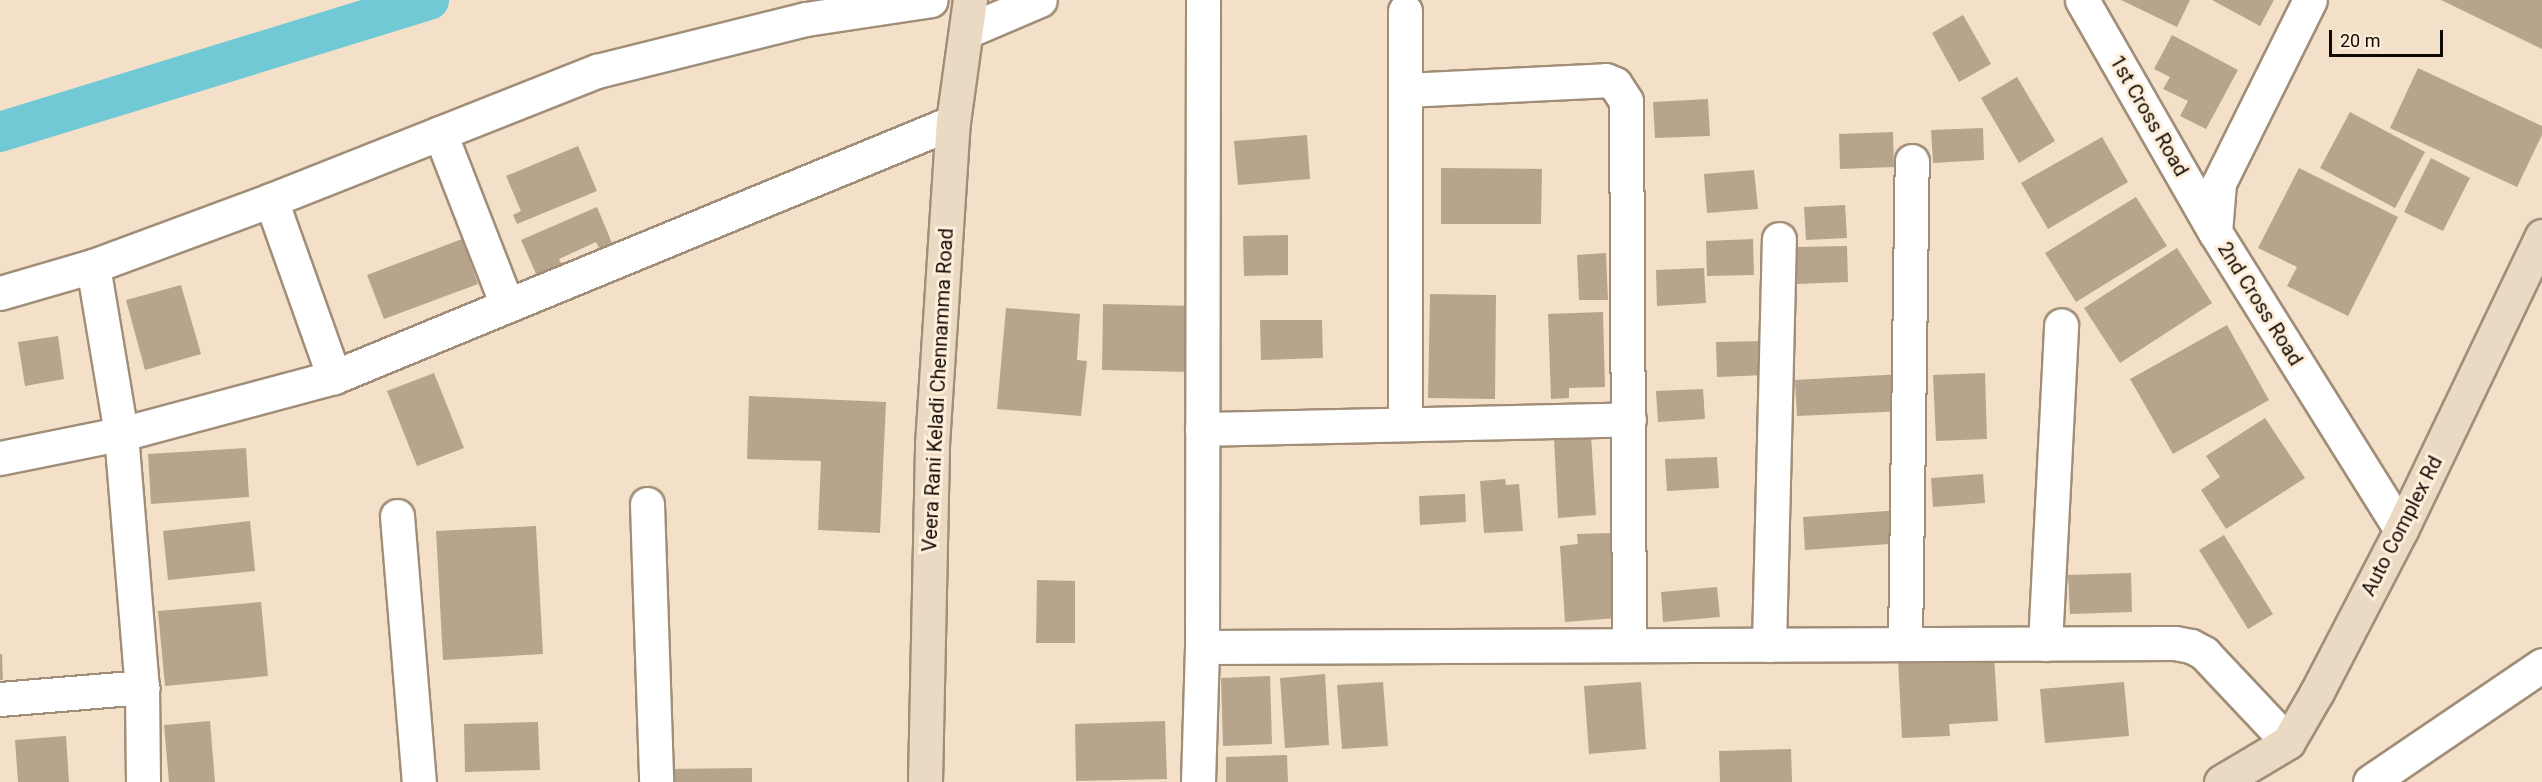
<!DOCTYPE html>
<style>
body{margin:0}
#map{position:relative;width:2542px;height:782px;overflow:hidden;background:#f4e0c8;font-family:Roboto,sans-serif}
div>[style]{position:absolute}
.canal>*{height:40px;margin:-20px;padding:0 20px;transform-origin:20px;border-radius:20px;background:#71c9d6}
.building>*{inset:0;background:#b7a48d}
.roads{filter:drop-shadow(2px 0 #a18e78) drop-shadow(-2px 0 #a18e78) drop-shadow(0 2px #a18e78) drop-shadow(0 -2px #a18e78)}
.street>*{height:33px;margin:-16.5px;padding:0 16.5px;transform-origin:16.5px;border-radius:16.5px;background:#fff}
.secondary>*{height:33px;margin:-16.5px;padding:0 16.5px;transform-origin:16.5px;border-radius:16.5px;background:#ead9c3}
span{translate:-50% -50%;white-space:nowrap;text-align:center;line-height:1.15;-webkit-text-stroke:6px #feeeda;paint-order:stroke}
.street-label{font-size:20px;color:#110a04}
.scale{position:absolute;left:2329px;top:30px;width:114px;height:27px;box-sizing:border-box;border:3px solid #110a04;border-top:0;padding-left:8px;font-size:18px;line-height:21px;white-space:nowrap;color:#110a04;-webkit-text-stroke:4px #feeeda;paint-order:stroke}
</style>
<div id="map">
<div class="canal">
<div style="left:0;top:132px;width:449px;rotate:-17.1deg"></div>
</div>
<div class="building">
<div style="clip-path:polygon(2121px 0,2190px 0,2177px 27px)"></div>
<div style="clip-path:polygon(2212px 0,2274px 0,2260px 26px)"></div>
<div style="clip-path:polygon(2441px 0,2542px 0,2542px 49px)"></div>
<div style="clip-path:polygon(1963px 15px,1991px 64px,1959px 82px,1932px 33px)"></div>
<div style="clip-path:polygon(2172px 35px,2238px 70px,2206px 129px,2180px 116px,2188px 101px,2163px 89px,2170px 77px,2154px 69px)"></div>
<div style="clip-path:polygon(2418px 68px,2542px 126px,2542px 135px,2517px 187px,2390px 128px)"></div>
<div style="clip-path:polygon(2017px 77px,2055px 141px,2019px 163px,1981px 98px)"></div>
<div style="clip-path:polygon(1708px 99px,1710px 136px,1655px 138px,1653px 102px)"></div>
<div style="clip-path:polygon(2350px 112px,2425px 152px,2395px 208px,2320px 168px)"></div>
<div style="clip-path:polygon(1983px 128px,1984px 160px,1933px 163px,1931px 130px)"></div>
<div style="clip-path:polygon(1893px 132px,1894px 167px,1840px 169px,1839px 134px)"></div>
<div style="clip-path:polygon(1307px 135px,1310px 179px,1238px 185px,1234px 141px)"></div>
<div style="clip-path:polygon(2102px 137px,2128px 182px,2048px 229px,2021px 183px)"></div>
<div style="clip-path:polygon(578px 146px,597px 191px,517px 224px,513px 215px,521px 211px,506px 176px)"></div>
<div style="clip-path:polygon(2431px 158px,2470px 178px,2443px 231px,2404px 212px)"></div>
<div style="clip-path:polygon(1441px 168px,1542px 169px,1541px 224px,1441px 224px)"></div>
<div style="clip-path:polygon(2299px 168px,2398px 217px,2348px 316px,2287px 286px,2297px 267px,2258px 248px)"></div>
<div style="clip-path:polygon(1754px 170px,1758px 209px,1707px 213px,1704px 174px)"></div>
<div style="clip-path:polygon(2136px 197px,2167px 246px,2076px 302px,2045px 253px)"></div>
<div style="clip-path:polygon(1845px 205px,1847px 238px,1806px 240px,1804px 207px)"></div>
<div style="clip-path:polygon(597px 207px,612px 243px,599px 248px,596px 242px,559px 259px,562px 265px,537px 276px,521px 240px)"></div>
<div style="clip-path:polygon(1288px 235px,1288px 275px,1244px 276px,1243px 236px)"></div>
<div style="clip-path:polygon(462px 239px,478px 284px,384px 319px,367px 275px)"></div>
<div style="clip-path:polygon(1753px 239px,1754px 275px,1707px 276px,1706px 241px)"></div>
<div style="clip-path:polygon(1847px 246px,1848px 282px,1797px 284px,1797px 247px)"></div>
<div style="clip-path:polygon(2177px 248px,2212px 303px,2120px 363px,2084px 308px)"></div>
<div style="clip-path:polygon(1606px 253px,1608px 300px,1579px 300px,1577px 255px)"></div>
<div style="clip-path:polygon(1704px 268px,1706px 303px,1657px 306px,1656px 270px)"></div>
<div style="clip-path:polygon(181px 285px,201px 354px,145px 370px,126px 300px)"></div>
<div style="clip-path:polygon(1430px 294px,1496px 295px,1495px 399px,1428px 398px)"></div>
<div style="clip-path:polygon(1103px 304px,1193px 306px,1192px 372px,1102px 370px)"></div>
<div style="clip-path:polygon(1006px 308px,1080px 314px,1077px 360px,1087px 361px,1081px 416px,997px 409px)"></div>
<div style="clip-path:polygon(1603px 312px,1605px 387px,1569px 388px,1569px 398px,1551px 399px,1548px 314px)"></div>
<div style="clip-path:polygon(1260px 320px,1322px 320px,1323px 358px,1261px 360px)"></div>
<div style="clip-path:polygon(2227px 325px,2269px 400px,2173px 454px,2130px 379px)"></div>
<div style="clip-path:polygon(58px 336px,64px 379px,25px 386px,18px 342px)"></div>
<div style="clip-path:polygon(1765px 341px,1766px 375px,1717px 377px,1716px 342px)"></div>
<div style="clip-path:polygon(434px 373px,464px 448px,417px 466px,387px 391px)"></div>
<div style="clip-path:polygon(1985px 373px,1987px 439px,1936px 441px,1933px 375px)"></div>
<div style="clip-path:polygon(1902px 374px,1904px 411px,1797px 416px,1795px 380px)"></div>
<div style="clip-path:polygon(1703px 389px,1705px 419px,1658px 422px,1656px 391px)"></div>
<div style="clip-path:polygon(749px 396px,886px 402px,880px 533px,818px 530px,821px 461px,747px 459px)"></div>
<div style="clip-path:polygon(2265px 418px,2305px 478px,2226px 529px,2201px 490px,2220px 477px,2206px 456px)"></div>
<div style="clip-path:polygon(1591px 435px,1596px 515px,1558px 518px,1554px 438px)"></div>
<div style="clip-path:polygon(246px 448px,249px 497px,151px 504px,148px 454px)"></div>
<div style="clip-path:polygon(1717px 457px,1719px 488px,1667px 491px,1665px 459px)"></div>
<div style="clip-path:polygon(1983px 474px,1985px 503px,1933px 507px,1931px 478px)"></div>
<div style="clip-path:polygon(1505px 479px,1506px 485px,1519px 484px,1523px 531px,1484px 533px,1480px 481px)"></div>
<div style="clip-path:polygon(1465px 494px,1466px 522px,1420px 525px,1419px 496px)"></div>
<div style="clip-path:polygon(1900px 510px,1903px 543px,1805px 550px,1803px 517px)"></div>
<div style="clip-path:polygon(250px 521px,255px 571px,168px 580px,163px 531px)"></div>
<div style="clip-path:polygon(536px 526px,543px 654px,443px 660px,436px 531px)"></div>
<div style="clip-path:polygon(1611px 533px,1617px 618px,1565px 622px,1560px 546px,1578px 544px,1577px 534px)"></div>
<div style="clip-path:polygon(2224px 535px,2273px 614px,2248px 629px,2199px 550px)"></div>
<div style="clip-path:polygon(2131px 573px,2132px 612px,2070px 614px,2068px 575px)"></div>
<div style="clip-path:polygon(1037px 580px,1075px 581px,1075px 643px,1036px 643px)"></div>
<div style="clip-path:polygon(1717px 587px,1720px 617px,1663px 622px,1661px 592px)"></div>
<div style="clip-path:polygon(261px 602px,268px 676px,165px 686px,158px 611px)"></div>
<div style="clip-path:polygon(0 654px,2px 654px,3px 680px,0 680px)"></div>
<div style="clip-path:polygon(1994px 654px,1998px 721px,1949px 724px,1950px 736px,1902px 738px,1898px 659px)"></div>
<div style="clip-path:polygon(1325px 674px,1329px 745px,1285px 748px,1280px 678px)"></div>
<div style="clip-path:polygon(1270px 676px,1272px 744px,1223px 746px,1221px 678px)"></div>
<div style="clip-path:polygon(1383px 682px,1388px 746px,1342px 749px,1337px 685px)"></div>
<div style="clip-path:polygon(1641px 682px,1646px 749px,1589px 754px,1584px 686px)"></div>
<div style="clip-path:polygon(2124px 682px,2129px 736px,2045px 743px,2040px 689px)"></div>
<div style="clip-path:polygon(210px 721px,215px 782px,169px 782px,164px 725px)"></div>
<div style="clip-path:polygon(1165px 721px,1167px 779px,1076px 781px,1075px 724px)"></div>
<div style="clip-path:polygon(538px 722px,540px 770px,465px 772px,464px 724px)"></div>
<div style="clip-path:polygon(66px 736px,69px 782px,18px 782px,15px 740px)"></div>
<div style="clip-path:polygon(1791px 749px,1792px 782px,1720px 782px,1719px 751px)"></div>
<div style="clip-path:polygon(1287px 755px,1288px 782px,1226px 782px,1226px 757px)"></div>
<div style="clip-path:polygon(752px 768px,752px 782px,666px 782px,665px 769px)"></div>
</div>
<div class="roads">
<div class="street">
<div style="left:2082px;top:0;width:267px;rotate:60.2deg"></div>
<div style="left:2215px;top:232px;width:351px;rotate:58deg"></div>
<div style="left:1405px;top:11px;width:413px;rotate:90deg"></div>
<div style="left:967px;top:31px;width:79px;rotate:-23deg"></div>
<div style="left:1405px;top:90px;width:201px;rotate:-2.8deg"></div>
<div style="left:1606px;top:80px;width:10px;rotate:24deg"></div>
<div style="left:1615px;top:84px;width:20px;rotate:57deg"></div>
<div style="left:1626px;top:101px;width:544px;rotate:89.68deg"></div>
<div style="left:440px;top:133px;width:185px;rotate:68.7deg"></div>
<div style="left:271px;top:200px;width:188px;rotate:70.4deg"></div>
<div style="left:2215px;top:232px;width:49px;rotate:-85.3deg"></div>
<div style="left:2219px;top:183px;width:204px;rotate:-63.6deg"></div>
<div style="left:93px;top:266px;width:170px;rotate:80.5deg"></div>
<div style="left:121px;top:434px;width:254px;rotate:85.3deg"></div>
<div style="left:142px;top:687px;width:95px;rotate:89.4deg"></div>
<div style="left:0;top:293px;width:97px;rotate:-16.2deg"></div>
<div style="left:93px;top:266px;width:190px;rotate:-20.3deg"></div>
<div style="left:271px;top:200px;width:351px;rotate:-21.6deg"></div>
<div style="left:597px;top:71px;width:215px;rotate:-14deg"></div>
<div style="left:806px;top:19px;width:126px;rotate:-8.6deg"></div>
<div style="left:1202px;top:429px;width:427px;rotate:-1.3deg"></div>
<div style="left:0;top:458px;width:132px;rotate:-11.4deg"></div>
<div style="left:129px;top:432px;width:212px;rotate:-15deg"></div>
<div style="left:334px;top:377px;width:669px;rotate:-22.39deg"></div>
<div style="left:647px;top:504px;width:278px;rotate:88.1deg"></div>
<div style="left:397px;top:516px;width:267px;rotate:85.3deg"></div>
<div style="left:1905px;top:644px;width:483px;rotate:-89.2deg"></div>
<div style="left:2045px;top:644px;width:319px;rotate:-87.1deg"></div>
<div style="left:1769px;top:645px;width:406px;rotate:-88.6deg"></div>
<div style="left:1202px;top:647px;width:973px;rotate:-0.24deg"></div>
<div style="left:2175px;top:643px;width:16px;rotate:11deg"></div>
<div style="left:2191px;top:646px;width:15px;rotate:28deg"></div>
<div style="left:2204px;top:653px;width:122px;rotate:46.7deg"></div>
<div style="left:0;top:699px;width:143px;rotate:-4.8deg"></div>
<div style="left:1198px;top:782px;width:135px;rotate:-88.3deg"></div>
<div style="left:1202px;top:647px;width:647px;rotate:-89.91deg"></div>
<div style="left:2370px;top:782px;width:208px;rotate:-34.2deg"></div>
</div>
<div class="secondary">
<div style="left:925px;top:782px;width:338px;rotate:-88.8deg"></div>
<div style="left:932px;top:444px;width:323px;rotate:-86.3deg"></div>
<div style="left:953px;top:122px;width:123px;rotate:-82.1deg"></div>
<div style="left:2221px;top:782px;width:78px;rotate:-30.8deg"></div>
<div style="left:2288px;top:742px;width:58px;rotate:-59.9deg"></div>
<div style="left:2317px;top:692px;width:182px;rotate:-62.6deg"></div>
<div style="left:2401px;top:530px;width:326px;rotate:-64.4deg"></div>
</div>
</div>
<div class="street-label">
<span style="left:2149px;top:116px;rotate:60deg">1st Cross Road</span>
<span style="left:2260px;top:304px;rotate:58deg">2nd Cross Road</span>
<span style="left:938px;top:390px;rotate:-87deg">Veera Rani Keladi Chennamma Road</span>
<span style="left:2402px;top:526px;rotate:-63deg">Auto Complex Rd</span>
</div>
<div class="scale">20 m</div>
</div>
